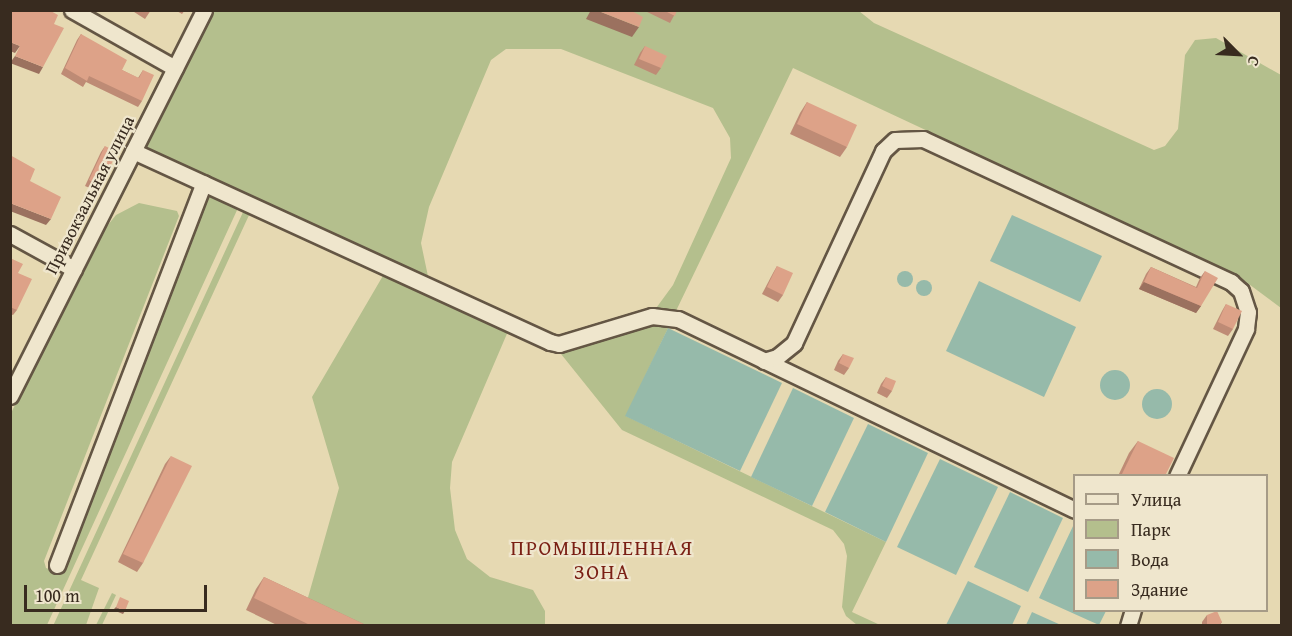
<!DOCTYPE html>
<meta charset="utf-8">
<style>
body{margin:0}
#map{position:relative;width:1292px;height:636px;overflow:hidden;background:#e6d9b2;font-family:"Gentium Book Plus",serif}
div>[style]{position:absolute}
.green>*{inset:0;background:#b4bf8d}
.water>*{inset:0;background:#96baaa}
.round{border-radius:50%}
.roads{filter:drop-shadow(2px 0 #645644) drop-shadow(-2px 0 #645644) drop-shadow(0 2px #645644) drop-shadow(0 -2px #645644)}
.minor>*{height:15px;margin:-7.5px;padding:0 7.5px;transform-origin:7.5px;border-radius:7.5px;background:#efe6cd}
.wall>*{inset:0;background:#be8b75}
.shaded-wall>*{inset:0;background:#9b715f}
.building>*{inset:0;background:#dda288}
span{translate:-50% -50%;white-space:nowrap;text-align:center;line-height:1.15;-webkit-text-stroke:4.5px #efe6cd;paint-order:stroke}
.street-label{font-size:18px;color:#382b1f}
.quarter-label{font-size:21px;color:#7a1f14;letter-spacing:1.5px}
.frame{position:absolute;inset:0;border:12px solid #382b1f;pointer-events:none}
.legend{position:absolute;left:1073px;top:474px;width:195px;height:138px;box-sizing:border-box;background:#efe6cd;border:2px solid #a69b87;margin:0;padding:8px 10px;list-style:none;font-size:18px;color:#382b1f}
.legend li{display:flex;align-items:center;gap:12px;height:30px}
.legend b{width:30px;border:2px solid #a69b87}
.north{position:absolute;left:1208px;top:24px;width:60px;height:60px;-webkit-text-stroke:4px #efe6cd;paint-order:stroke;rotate:114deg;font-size:16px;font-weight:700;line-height:24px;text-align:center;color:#382b1f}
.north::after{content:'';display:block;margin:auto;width:21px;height:27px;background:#382b1f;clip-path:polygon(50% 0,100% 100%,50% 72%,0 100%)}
.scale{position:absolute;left:24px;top:585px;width:183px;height:27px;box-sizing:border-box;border:3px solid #382b1f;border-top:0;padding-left:8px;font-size:18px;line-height:21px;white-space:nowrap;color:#382b1f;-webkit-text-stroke:4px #efe6cd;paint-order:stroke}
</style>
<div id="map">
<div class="green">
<div style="clip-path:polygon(210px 11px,859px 11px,874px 23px,1154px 150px,1165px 146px,1178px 129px,1185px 55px,1195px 40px,1216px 38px,1281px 75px,1281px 308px,1238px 276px,793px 68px,675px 313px,654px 311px,673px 285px,731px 158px,730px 138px,713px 108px,561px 49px,506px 49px,491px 60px,429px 207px,421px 243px,429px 281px,142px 148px)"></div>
<div style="clip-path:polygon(208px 196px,238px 208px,79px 555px,47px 625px,11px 625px,10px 415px,103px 231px,116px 215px,139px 203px,177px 211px,179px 216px,44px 561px,46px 568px,57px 572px,203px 199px)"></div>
<div style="clip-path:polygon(244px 210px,250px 213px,81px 580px,99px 588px,86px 625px,53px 626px)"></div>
<div style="clip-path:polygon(384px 274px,509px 329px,452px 462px,450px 488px,455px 530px,467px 559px,490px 577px,533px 590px,545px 611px,545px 625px,360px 625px,307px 601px,339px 488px,312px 397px)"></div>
<div style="clip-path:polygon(647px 321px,671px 322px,626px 416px,886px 542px,852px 612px,880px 625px,857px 625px,846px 616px,842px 607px,847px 556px,844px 544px,833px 530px,622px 430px,557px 349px)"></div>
<div style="clip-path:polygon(112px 593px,116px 595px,102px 625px,96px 625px)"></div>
</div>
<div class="water">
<div style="clip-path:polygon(1012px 215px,1102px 256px,1080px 302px,990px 261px)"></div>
<div class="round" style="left:897px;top:271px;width:16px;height:16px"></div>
<div class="round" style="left:916px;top:280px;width:16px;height:16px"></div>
<div style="clip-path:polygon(979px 281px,1076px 327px,1044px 397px,946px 351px)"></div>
<div style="clip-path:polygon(668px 328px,782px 383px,740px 471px,625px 416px)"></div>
<div class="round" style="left:1100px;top:370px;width:30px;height:30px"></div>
<div style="clip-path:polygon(793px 388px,854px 418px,812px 506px,751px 477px)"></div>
<div class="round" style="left:1142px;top:389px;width:30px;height:30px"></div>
<div style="clip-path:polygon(868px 424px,928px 453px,886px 542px,825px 512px)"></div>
<div style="clip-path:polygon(940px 459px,998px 487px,956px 575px,897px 547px)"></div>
<div style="clip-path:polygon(1010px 492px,1063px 518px,1028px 592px,974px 567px)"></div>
<div style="clip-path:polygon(1074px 524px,1074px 610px,1106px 611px,1099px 625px,1039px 598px)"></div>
<div style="clip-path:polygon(968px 581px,1021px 606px,1012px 625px,946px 625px)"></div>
<div style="clip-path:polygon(1032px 612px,1061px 625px,1026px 625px)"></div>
</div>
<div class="roads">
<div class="minor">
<div style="left:72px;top:10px;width:118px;rotate:29.4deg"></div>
<div style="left:133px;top:151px;width:459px;rotate:24.6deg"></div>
<div style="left:550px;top:342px;width:9px;rotate:13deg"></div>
<div style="left:559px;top:344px;width:97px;rotate:-16.8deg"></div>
<div style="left:652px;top:316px;width:26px;rotate:7deg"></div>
<div style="left:678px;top:319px;width:440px;rotate:25.7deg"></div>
<div style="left:10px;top:234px;width:73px;rotate:28.7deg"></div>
<div style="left:764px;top:361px;width:14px;rotate:-17deg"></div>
<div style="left:777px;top:357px;width:22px;rotate:-39deg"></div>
<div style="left:794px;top:343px;width:212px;rotate:-65.1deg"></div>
<div style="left:883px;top:151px;width:16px;rotate:-43deg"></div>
<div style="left:895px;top:140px;width:28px;rotate:-2deg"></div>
<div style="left:923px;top:139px;width:340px;rotate:24.9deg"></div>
<div style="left:1231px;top:282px;width:13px;rotate:42deg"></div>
<div style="left:1241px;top:291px;width:22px;rotate:72deg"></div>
<div style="left:1248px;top:312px;width:17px;rotate:97deg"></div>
<div style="left:1246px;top:329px;width:162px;rotate:115.1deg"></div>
<div style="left:10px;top:396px;width:432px;rotate:-63.3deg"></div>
<div style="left:57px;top:565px;width:409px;rotate:-69deg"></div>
<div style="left:1128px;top:626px;width:17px;rotate:-73deg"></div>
</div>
</div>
<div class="wall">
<div style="clip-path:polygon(131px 10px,151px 10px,145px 19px)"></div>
<div style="clip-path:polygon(175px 10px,185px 10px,182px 14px)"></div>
<div style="clip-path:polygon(643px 10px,677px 10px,670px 23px)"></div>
<div style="clip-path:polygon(81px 34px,122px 70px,138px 78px,143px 70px,142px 101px,138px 107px,86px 82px,83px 87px,61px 74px,77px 40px)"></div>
<div style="clip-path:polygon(645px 46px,661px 68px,656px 75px,634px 65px,640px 53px)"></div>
<div style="clip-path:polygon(807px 102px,847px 147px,840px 157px,790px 134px,800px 113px)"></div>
<div style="clip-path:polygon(105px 146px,101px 186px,97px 191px,85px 186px,101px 152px)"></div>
<div style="clip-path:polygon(10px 258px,18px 273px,17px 310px,13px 315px,10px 314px)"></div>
<div style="clip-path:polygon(777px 266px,783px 295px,778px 302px,762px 294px,773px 273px)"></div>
<div style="clip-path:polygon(1151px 267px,1196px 287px,1200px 278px,1205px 271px,1201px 306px,1196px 313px,1139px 289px,1146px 274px)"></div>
<div style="clip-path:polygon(1226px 304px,1233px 329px,1228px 336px,1213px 329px,1222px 311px)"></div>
<div style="clip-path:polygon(843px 354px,849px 368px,844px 375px,834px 370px,838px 361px)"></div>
<div style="clip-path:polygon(886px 377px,892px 391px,887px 398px,877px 393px,881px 384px)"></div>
<div style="clip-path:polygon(1138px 441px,1165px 476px,1118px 476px,1129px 453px)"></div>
<div style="clip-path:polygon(171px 456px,143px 563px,137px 572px,118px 562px,165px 464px)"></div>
<div style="clip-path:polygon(264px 577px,368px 626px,279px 626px,246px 610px,256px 589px)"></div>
<div style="clip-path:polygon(1207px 615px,1222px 622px,1219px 626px,1202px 626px,1202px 622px)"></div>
</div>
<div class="shaded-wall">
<div style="clip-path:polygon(591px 10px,596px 10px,639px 27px,632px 37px,586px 19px)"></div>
<div style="clip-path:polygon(10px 42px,20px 46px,15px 53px,10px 51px)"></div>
<div style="clip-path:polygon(15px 56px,43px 67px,39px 74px,10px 63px)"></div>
<div style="clip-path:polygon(10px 203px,51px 219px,46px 225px,10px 211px)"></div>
<div style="clip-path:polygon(1144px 282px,1201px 306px,1196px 313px,1139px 289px)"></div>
<div style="clip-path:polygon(116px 607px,125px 611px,123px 614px,113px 610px)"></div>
</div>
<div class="building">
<div style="clip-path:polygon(10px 10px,49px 10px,58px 15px,54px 24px,64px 28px,43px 67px,15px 56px,20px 46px,10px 42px)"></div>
<div style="clip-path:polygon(596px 10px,630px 10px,643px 17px,639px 27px)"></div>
<div style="clip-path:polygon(663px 10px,677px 10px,675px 16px)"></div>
<div style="clip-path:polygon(81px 34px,127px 60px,122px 70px,139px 78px,143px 70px,154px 75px,142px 101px,89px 76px,87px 81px,65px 68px)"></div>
<div style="clip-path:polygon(645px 46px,667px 56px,661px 68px,639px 59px)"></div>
<div style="clip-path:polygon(807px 102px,857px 125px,847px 147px,797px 124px)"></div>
<div style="clip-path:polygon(105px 146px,117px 152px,101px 186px,89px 180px)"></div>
<div style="clip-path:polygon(10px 155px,35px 169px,30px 181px,61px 197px,51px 219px,10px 203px)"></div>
<div style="clip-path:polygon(10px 258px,23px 264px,18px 273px,32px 279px,17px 310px,10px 307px)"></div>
<div style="clip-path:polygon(777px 266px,793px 273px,783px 295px,767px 287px)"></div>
<div style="clip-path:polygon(1151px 267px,1197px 288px,1205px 271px,1218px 278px,1201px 306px,1144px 282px)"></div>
<div style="clip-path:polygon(1226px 304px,1242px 311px,1233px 329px,1218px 322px)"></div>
<div style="clip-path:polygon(843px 354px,854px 358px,849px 368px,839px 363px)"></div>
<div style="clip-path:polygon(886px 377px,896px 381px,892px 391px,882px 386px)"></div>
<div style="clip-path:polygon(1138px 441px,1174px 458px,1165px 476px,1121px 476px)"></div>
<div style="clip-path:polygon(171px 456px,192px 466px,143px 563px,123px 554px)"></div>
<div style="clip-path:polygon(264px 577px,368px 626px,312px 626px,254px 598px)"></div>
<div style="clip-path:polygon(120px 597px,129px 601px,125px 611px,116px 607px)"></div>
<div style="clip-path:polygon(1217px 611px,1222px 622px,1218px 626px,1207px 626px,1207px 615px)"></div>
</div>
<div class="street-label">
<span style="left:90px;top:195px;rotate:-63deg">Привокзальная улица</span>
</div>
<div class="quarter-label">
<span style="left:602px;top:560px">ПРОМЫШЛЕННАЯ<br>ЗОНА</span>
</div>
<div class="frame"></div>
<ul class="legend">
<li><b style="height:8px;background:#efe6cd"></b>Улица</li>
<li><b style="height:16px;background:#b4bf8d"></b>Парк</li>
<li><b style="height:16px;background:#96baaa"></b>Вода</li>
<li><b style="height:16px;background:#dda288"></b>Здание</li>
</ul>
<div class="north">С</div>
<div class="scale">100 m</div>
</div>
